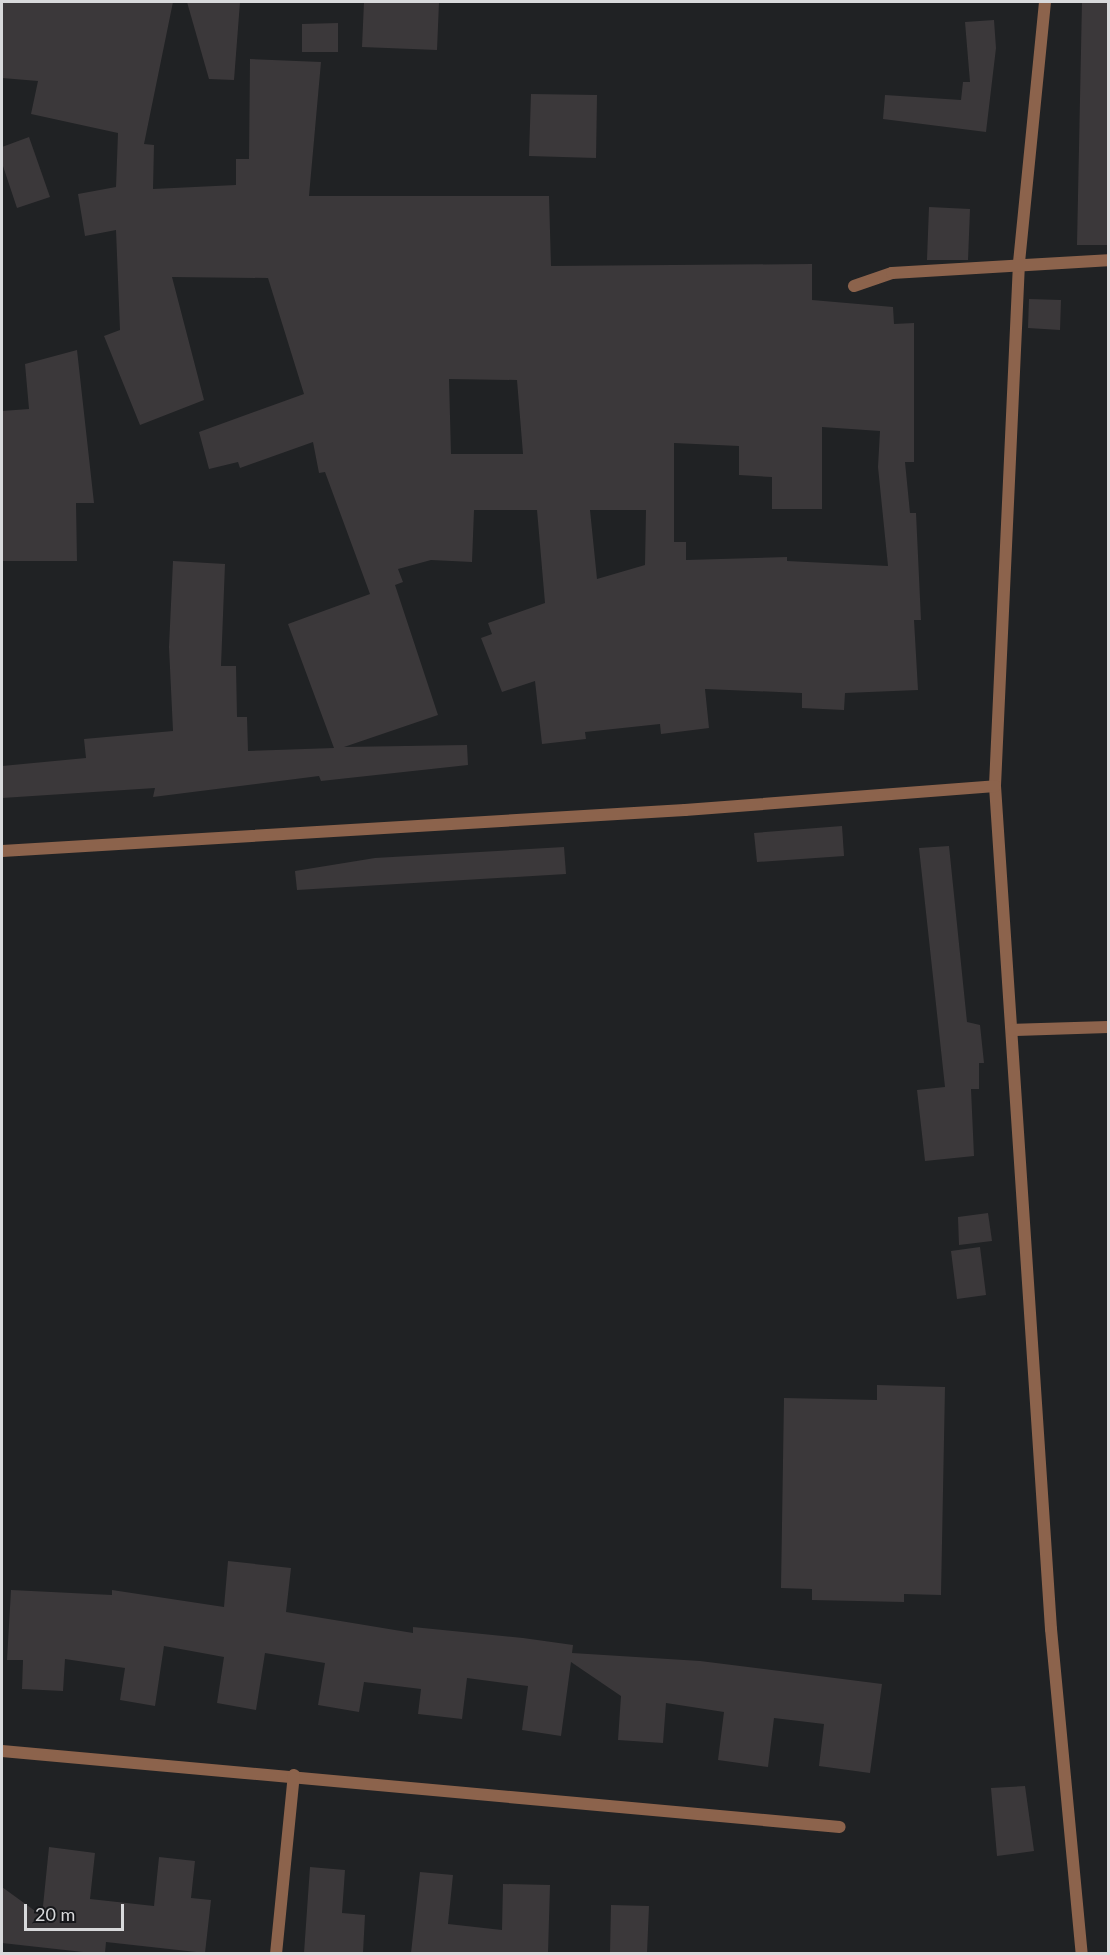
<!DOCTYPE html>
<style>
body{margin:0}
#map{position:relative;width:1110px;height:1955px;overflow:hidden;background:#202224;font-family:Lato,sans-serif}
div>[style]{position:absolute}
.building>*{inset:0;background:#3b383a}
.service>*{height:12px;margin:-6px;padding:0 6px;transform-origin:6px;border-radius:6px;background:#8c634c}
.minor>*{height:12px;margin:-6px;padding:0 6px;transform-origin:6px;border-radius:6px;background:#8c634c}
span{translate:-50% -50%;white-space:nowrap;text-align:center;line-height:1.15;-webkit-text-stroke:6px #17181b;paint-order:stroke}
.frame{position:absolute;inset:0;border:3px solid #d8d9db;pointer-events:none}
.scale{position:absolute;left:24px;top:1904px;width:100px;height:27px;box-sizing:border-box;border:3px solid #d8d9db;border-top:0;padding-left:8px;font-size:18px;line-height:21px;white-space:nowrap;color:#d8d9db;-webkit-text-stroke:4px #17181b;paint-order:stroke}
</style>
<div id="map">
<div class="building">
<div style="clip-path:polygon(evenodd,2px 2px,173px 2px,144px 144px,154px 145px,153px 189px,236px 185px,236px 159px,249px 159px,250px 59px,321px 62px,309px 196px,549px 196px,551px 266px,812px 264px,812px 300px,893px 307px,894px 324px,914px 323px,914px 462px,905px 462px,910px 513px,916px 513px,921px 620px,914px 620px,918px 690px,845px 693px,844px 710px,802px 708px,802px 693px,705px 689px,709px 728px,661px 734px,660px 724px,585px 732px,586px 739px,542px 744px,535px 681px,502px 692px,481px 638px,492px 634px,488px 623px,545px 603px,537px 510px,474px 510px,472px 562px,431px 560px,398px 569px,403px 582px,395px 585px,438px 715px,344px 747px,467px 745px,468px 765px,321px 781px,319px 776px,153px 797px,155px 788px,2px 798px,2px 766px,86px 758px,84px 739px,173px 731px,169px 647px,173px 561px,225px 564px,221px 666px,236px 666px,237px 717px,247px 717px,248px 751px,334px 748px,288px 624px,370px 594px,325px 472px,319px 473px,313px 442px,240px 468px,238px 462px,209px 469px,199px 432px,304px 394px,268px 278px,172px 277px,204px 400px,140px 425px,104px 336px,120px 330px,116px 230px,85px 236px,78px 194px,116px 187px,118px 133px,31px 114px,38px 81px,2px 78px,2px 2px,449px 379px,517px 380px,523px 454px,451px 454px,449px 379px,2px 2px,822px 427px,880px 431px,878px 467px,888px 566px,787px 561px,787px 557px,686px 560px,686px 542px,674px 542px,674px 443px,739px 446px,739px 475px,772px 477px,772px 509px,822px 509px,822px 427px,2px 2px,590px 510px,646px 510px,645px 565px,597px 579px,590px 510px)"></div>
<div style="clip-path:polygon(187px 2px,240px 2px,234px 80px,209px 79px)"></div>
<div style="clip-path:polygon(364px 2px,439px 2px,437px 50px,362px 47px)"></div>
<div style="clip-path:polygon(1082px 2px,1108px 2px,1108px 245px,1077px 245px)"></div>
<div style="clip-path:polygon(994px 20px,996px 48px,986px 132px,883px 119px,885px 95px,961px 100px,963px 82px,970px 82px,965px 22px)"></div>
<div style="clip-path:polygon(338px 23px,338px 52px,302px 52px,302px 24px)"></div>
<div style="clip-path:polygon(531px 94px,597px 95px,596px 158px,529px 156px)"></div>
<div style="clip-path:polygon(29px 137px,50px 197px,17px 208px,2px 163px,2px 147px)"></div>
<div style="clip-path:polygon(929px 207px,970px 209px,968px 260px,927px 260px)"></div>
<div style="clip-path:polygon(1029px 299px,1061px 300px,1060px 330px,1028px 328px)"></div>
<div style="clip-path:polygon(77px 350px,94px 503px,76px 503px,77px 561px,2px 561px,2px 411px,29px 409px,25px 364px)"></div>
<div style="clip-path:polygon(842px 826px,844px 856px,757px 862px,754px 833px)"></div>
<div style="clip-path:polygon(949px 846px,967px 1022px,980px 1025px,984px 1063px,979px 1063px,979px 1089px,971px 1089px,974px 1156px,925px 1161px,917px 1090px,945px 1087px,919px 848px)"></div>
<div style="clip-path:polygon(564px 847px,566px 874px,297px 890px,295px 871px,375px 858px)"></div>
<div style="clip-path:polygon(988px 1213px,992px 1241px,959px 1245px,958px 1217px)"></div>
<div style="clip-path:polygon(980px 1247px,986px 1295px,957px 1299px,951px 1251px)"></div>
<div style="clip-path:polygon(877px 1385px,945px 1387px,941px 1595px,904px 1594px,904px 1602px,812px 1600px,812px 1589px,781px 1588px,784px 1398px,877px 1400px)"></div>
<div style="clip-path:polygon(228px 1561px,291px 1568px,286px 1612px,413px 1633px,413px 1627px,523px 1638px,573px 1645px,572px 1653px,700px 1661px,882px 1684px,870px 1773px,819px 1766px,824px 1724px,774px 1718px,768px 1767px,718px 1760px,724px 1712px,666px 1703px,663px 1743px,618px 1740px,621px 1696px,571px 1662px,561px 1736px,522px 1730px,528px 1686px,467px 1678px,462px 1719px,418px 1714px,421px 1689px,364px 1682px,359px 1712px,318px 1705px,325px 1663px,265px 1653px,256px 1710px,217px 1703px,224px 1657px,164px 1646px,155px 1706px,120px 1700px,125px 1668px,65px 1659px,63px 1691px,22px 1689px,23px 1660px,7px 1660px,11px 1590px,112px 1595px,112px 1590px,224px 1607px)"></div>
<div style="clip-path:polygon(1025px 1786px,1034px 1851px,997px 1856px,991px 1788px)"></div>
<div style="clip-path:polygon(49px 1847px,95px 1853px,90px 1899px,154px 1906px,159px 1857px,195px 1861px,191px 1898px,211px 1900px,205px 1953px,106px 1942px,105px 1953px,92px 1953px,2px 1943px,2px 1887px,42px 1916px)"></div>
<div style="clip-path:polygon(310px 1867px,345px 1870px,342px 1913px,365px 1915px,363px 1953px,304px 1953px)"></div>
<div style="clip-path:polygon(420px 1872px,453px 1875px,448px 1924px,502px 1930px,503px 1884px,550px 1885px,548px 1953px,411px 1953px)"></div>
<div style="clip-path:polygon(611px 1905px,649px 1906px,647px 1953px,610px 1953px)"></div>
</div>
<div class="service">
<div style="left:2px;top:1751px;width:841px;rotate:5.18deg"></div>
<div style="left:276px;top:1954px;width:180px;rotate:-84.3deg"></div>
</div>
<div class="minor">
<div style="left:1045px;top:2px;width:262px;rotate:95.7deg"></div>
<div style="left:1019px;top:263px;width:524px;rotate:92.63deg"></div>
<div style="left:995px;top:786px;width:845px;rotate:86.2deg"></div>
<div style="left:1051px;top:1629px;width:326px;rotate:84.6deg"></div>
<div style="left:854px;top:286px;width:40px;rotate:-18.9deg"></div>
<div style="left:892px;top:273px;width:216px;rotate:-3.4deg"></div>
<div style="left:2px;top:851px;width:684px;rotate:-3.44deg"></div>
<div style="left:685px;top:810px;width:311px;rotate:-4.4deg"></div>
<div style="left:1012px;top:1030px;width:96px;rotate:-1.8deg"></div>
</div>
<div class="frame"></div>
<div class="scale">20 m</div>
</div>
